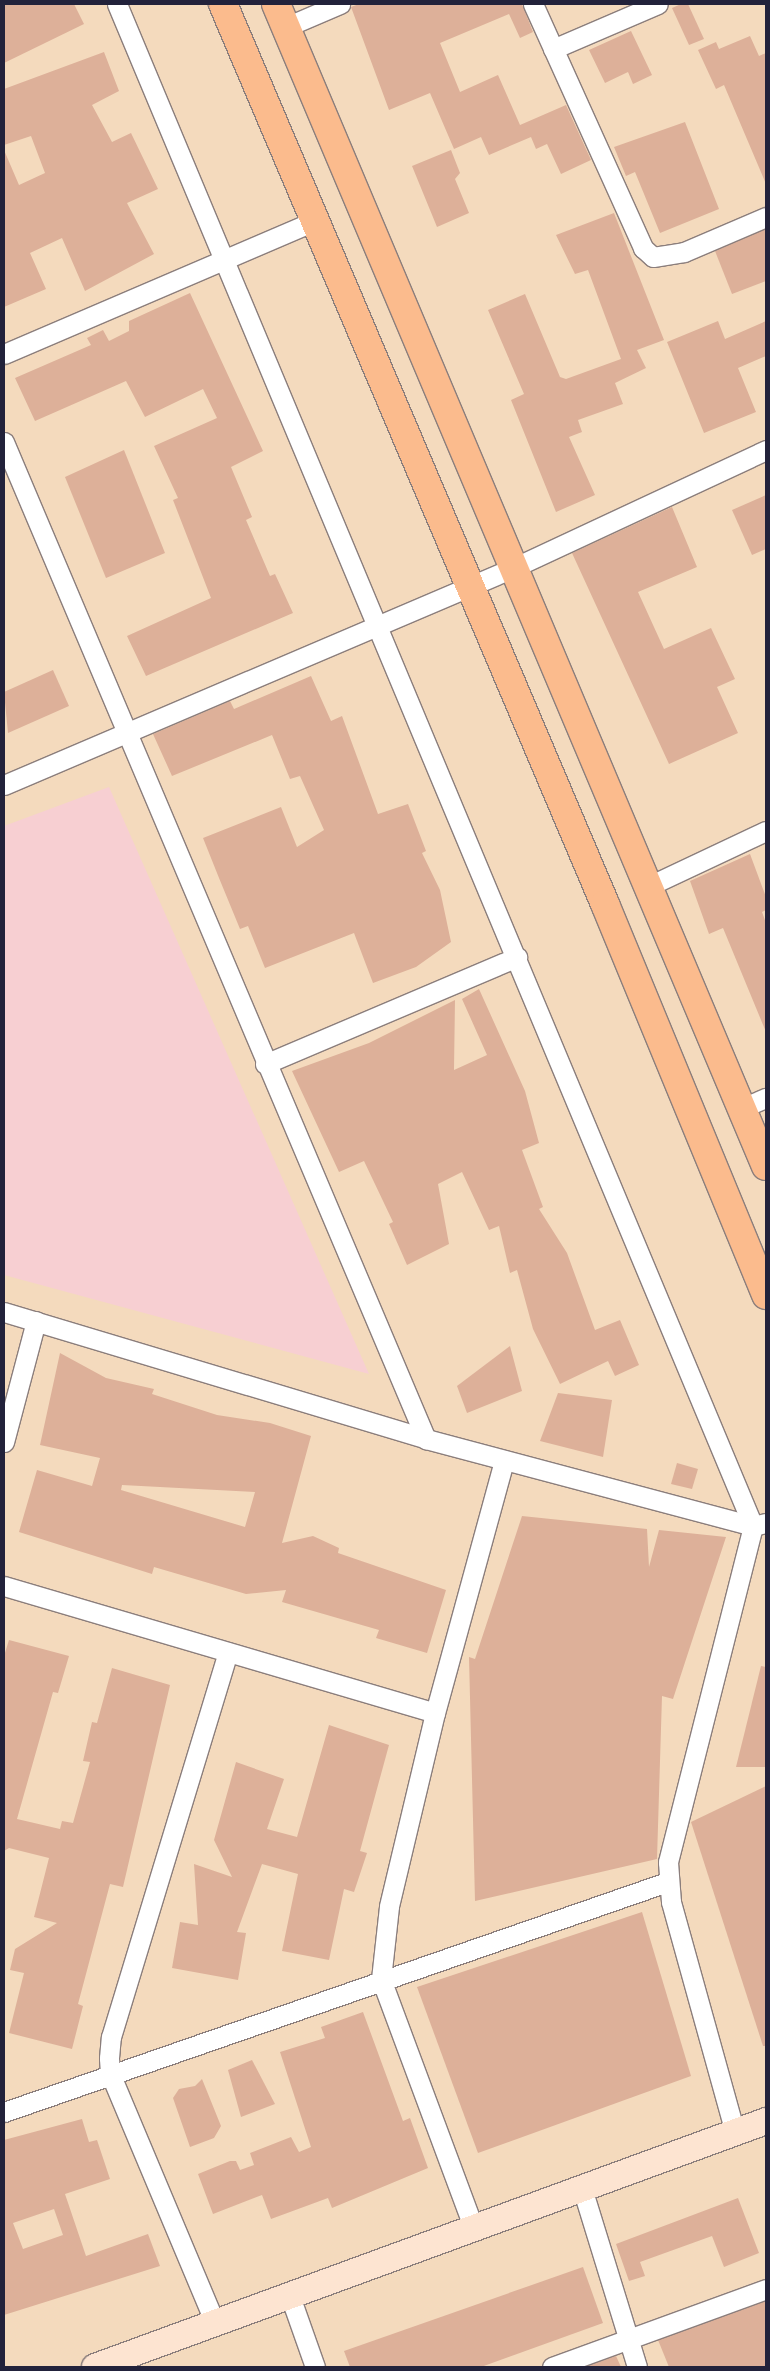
<!DOCTYPE html>
<style>
body{margin:0}
#map{position:relative;width:770px;height:2371px;overflow:hidden;background:#f4dabd;font-family:"Gentium Book Plus",serif}
div>[style]{position:absolute}
.built>*{inset:0;background:#f7cfd2}
.building>*{inset:0;background:#ddb099}
.roads{filter:drop-shadow(1px 0 #8b7e7c) drop-shadow(-1px 0 #8b7e7c) drop-shadow(0 1px #8b7e7c) drop-shadow(0 -1px #8b7e7c)}
.street>*{height:19px;margin:-9.5px;padding:0 9.5px;transform-origin:9.5px;border-radius:9.5px;background:#fff}
.secondary>*{height:26px;margin:-13px;padding:0 13px;transform-origin:13px;border-radius:13px;background:#fde4d1}
.primary>*{height:28px;margin:-14px;padding:0 14px;transform-origin:14px;border-radius:14px;background:#fbbb8d}
span{translate:-50% -50%;white-space:nowrap;text-align:center;line-height:1.15;-webkit-text-stroke:4px #f6f6f2;paint-order:stroke}
.frame{position:absolute;inset:0;border:5px solid #22223b;pointer-events:none}
</style>
<div id="map">
<div class="built">
<div style="clip-path:polygon(109px 787px,369px 1374px,4px 1275px,4px 826px)"></div>
</div>
<div class="building">
<div style="clip-path:polygon(4px 4px,74px 4px,84px 24px,4px 63px)"></div>
<div style="clip-path:polygon(359px 4px,522px 4px,533px 32px,520px 38px,509px 14px,440px 43px,460px 92px,498px 75px,520px 125px,566px 105px,591px 160px,561px 174px,547px 144px,536px 149px,531px 137px,489px 155px,481px 137px,454px 149px,430px 93px,389px 110px,351px 7px)"></div>
<div style="clip-path:polygon(681px 4px,688px 4px,704px 39px,689px 45px,672px 8px)"></div>
<div style="clip-path:polygon(631px 31px,652px 75px,633px 84px,628px 72px,605px 83px,589px 50px)"></div>
<div style="clip-path:polygon(750px 36px,759px 56px,766px 53px,766px 184px,724px 85px,716px 89px,698px 50px,716px 42px,719px 49px)"></div>
<div style="clip-path:polygon(104px 52px,119px 91px,92px 105px,112px 142px,131px 133px,158px 189px,127px 203px,154px 254px,85px 291px,62px 238px,30px 253px,46px 289px,4px 307px,4px 150px,19px 185px,45px 173px,31px 136px,4px 145px,4px 89px)"></div>
<div style="clip-path:polygon(685px 122px,719px 209px,660px 233px,635px 172px,626px 176px,614px 147px)"></div>
<div style="clip-path:polygon(451px 150px,460px 173px,455px 179px,469px 213px,437px 227px,412px 166px)"></div>
<div style="clip-path:polygon(614px 213px,664px 340px,637px 350px,646px 368px,615px 383px,623px 404px,578px 420px,582px 432px,569px 437px,595px 495px,556px 512px,511px 400px,524px 394px,488px 310px,525px 294px,560px 377px,566px 379px,621px 359px,588px 270px,575px 274px,556px 235px)"></div>
<div style="clip-path:polygon(766px 229px,766px 281px,732px 294px,715px 251px)"></div>
<div style="clip-path:polygon(190px 293px,263px 451px,231px 467px,252px 517px,246px 520px,270px 576px,275px 574px,293px 613px,146px 676px,127px 636px,211px 598px,173px 500px,178px 498px,154px 446px,217px 418px,203px 389px,145px 417px,126px 381px,35px 421px,15px 378px,91px 345px,87px 338px,103px 330px,109px 341px,129px 331px,129px 321px)"></div>
<div style="clip-path:polygon(718px 321px,725px 339px,766px 321px,766px 356px,738px 368px,756px 412px,704px 433px,667px 342px)"></div>
<div style="clip-path:polygon(124px 450px,165px 553px,106px 578px,65px 477px)"></div>
<div style="clip-path:polygon(766px 495px,766px 549px,752px 555px,732px 510px)"></div>
<div style="clip-path:polygon(672px 507px,697px 567px,638px 592px,664px 649px,711px 628px,735px 679px,717px 687px,738px 733px,669px 764px,572px 553px)"></div>
<div style="clip-path:polygon(53px 670px,69px 706px,8px 733px,4px 692px)"></div>
<div style="clip-path:polygon(311px 676px,331px 721px,342px 716px,378px 814px,408px 804px,426px 851px,422px 853px,440px 890px,451px 942px,416px 967px,373px 983px,354px 933px,265px 968px,248px 926px,240px 929px,219px 878px,203px 838px,281px 807px,297px 847px,324px 830px,300px 776px,290px 779px,272px 735px,172px 776px,153px 734px,230px 701px,234px 709px)"></div>
<div style="clip-path:polygon(750px 854px,766px 897px,766px 910px,762px 912px,766px 923px,766px 1032px,723px 928px,709px 934px,690px 881px)"></div>
<div style="clip-path:polygon(479px 989px,525px 1091px,539px 1143px,522px 1150px,543px 1207px,539px 1209px,567px 1253px,595px 1330px,620px 1320px,639px 1365px,615px 1376px,608px 1361px,560px 1384px,533px 1329px,517px 1270px,510px 1273px,499px 1226px,489px 1230px,462px 1172px,438px 1184px,449px 1244px,407px 1265px,389px 1224px,393px 1222px,364px 1161px,339px 1172px,292px 1071px,369px 1043px,455px 1000px,454px 1070px,487px 1055px,462px 999px)"></div>
<div style="clip-path:polygon(510px 1346px,522px 1391px,467px 1413px,457px 1386px)"></div>
<div style="clip-path:polygon(evenodd,60px 1353px,106px 1378px,154px 1389px,152px 1394px,217px 1415px,270px 1423px,311px 1436px,282px 1543px,313px 1536px,339px 1548px,338px 1553px,446px 1590px,427px 1653px,376px 1638px,379px 1630px,282px 1602px,286px 1590px,246px 1594px,154px 1567px,152px 1574px,19px 1532px,37px 1470px,92px 1486px,100px 1458px,40px 1445px,60px 1353px,122px 1485px,255px 1492px,245px 1527px,121px 1490px,122px 1485px)"></div>
<div style="clip-path:polygon(558px 1393px,612px 1400px,603px 1457px,540px 1441px)"></div>
<div style="clip-path:polygon(677px 1463px,698px 1469px,692px 1489px,671px 1484px)"></div>
<div style="clip-path:polygon(522px 1516px,647px 1529px,649px 1567px,659px 1530px,726px 1537px,673px 1699px,662px 1696px,657px 1859px,475px 1901px,469px 1657px,475px 1659px)"></div>
<div style="clip-path:polygon(9px 1640px,69px 1656px,58px 1693px,53px 1692px,17px 1819px,60px 1829px,62px 1821px,73px 1823px,90px 1762px,83px 1761px,92px 1722px,97px 1723px,112px 1668px,170px 1685px,123px 1887px,110px 1884px,78px 2004px,83px 2006px,72px 2049px,9px 2033px,24px 1973px,10px 1970px,15px 1949px,57px 1923px,34px 1917px,49px 1858px,9px 1848px,4px 1851px,4px 1656px)"></div>
<div style="clip-path:polygon(761px 1666px,766px 1667px,766px 1767px,736px 1767px)"></div>
<div style="clip-path:polygon(329px 1725px,389px 1745px,360px 1851px,367px 1853px,354px 1892px,344px 1889px,329px 1960px,282px 1951px,298px 1874px,262px 1864px,237px 1932px,246px 1933px,238px 1980px,172px 1968px,180px 1922px,198px 1925px,194px 1864px,232px 1877px,214px 1840px,236px 1762px,284px 1779px,267px 1829px,297px 1837px)"></div>
<div style="clip-path:polygon(766px 1786px,766px 2046px,763px 2046px,691px 1822px)"></div>
<div style="clip-path:polygon(642px 1912px,691px 2076px,478px 2153px,417px 1987px)"></div>
<div style="clip-path:polygon(363px 2012px,403px 2121px,410px 2118px,428px 2168px,332px 2208px,328px 2198px,271px 2219px,262px 2195px,213px 2214px,198px 2174px,230px 2161px,236px 2161px,240px 2170px,254px 2165px,250px 2153px,291px 2137px,299px 2152px,311px 2147px,280px 2052px,325px 2038px,321px 2027px)"></div>
<div style="clip-path:polygon(252px 2060px,275px 2104px,241px 2117px,228px 2070px)"></div>
<div style="clip-path:polygon(202px 2079px,221px 2126px,214px 2138px,190px 2147px,173px 2098px,179px 2089px,195px 2086px)"></div>
<div style="clip-path:polygon(evenodd,82px 2119px,89px 2142px,97px 2140px,110px 2179px,65px 2194px,86px 2256px,148px 2234px,160px 2266px,4px 2315px,4px 2140px,82px 2119px,54px 2209px,63px 2235px,23px 2249px,13px 2223px,54px 2209px)"></div>
<div style="clip-path:polygon(738px 2198px,759px 2253px,724px 2267px,712px 2236px,640px 2262px,645px 2276px,629px 2281px,616px 2244px)"></div>
<div style="clip-path:polygon(583px 2267px,603px 2323px,481px 2367px,350px 2367px,344px 2351px)"></div>
<div style="clip-path:polygon(766px 2301px,766px 2367px,669px 2367px,658px 2340px)"></div>
<div style="clip-path:polygon(616px 2356px,621px 2367px,584px 2367px)"></div>
</div>
<div class="roads">
<div class="street">
<div style="left:117px;top:4px;width:1650px;rotate:67.32deg"></div>
<div style="left:753px;top:1526px;width:347px;rotate:104.2deg"></div>
<div style="left:668px;top:1862px;width:40px;rotate:85.7deg"></div>
<div style="left:671px;top:1902px;width:239px;rotate:74.5deg"></div>
<div style="left:533px;top:4px;width:268px;rotate:65.7deg"></div>
<div style="left:643px;top:248px;width:13px;rotate:42deg"></div>
<div style="left:653px;top:257px;width:31px;rotate:-9deg"></div>
<div style="left:684px;top:252px;width:89px;rotate:-23.1deg"></div>
<div style="left:286px;top:27px;width:59px;rotate:-23.1deg"></div>
<div style="left:553px;top:49px;width:114px;rotate:-23.2deg"></div>
<div style="left:4px;top:354px;width:337px;rotate:-23.2deg"></div>
<div style="left:4px;top:442px;width:1083px;rotate:67.06deg"></div>
<div style="left:4px;top:785px;width:553px;rotate:-23.09deg"></div>
<div style="left:513px;top:568px;width:279px;rotate:-25deg"></div>
<div style="left:651px;top:885px;width:127px;rotate:-25.2deg"></div>
<div style="left:265px;top:1064px;width:274px;rotate:-23deg"></div>
<div style="left:742px;top:1108px;width:26px;rotate:-23deg"></div>
<div style="left:4px;top:1312px;width:441px;rotate:16.7deg"></div>
<div style="left:426px;top:1439px;width:338px;rotate:14.9deg"></div>
<div style="left:753px;top:1526px;width:13px;rotate:-13deg"></div>
<div style="left:4px;top:1442px;width:125px;rotate:-75.2deg"></div>
<div style="left:4px;top:1586px;width:449px;rotate:16.4deg"></div>
<div style="left:4px;top:2112px;width:702px;rotate:-19.13deg"></div>
<div style="left:582px;top:2188px;width:187px;rotate:72.9deg"></div>
<div style="left:474px;top:2229px;width:267px;rotate:-110.4deg"></div>
<div style="left:381px;top:1979px;width:73px;rotate:-83.7deg"></div>
<div style="left:389px;top:1906px;width:198px;rotate:-76.6deg"></div>
<div style="left:435px;top:1713px;width:262px;rotate:-74.7deg"></div>
<div style="left:290px;top:2296px;width:75px;rotate:70.6deg"></div>
<div style="left:215px;top:2323px;width:271px;rotate:-112.8deg"></div>
<div style="left:110px;top:2073px;width:15px;rotate:-94deg"></div>
<div style="left:109px;top:2058px;width:21px;rotate:-85deg"></div>
<div style="left:111px;top:2037px;width:402px;rotate:-73.1deg"></div>
<div style="left:552px;top:2367px;width:228px;rotate:-20deg"></div>
</div>
<div class="secondary">
<div style="left:95px;top:2367px;width:715px;rotate:-20.13deg"></div>
</div>
<div class="primary">
<div style="left:223px;top:4px;width:978px;rotate:67deg"></div>
<div style="left:605px;top:904px;width:423px;rotate:67.6deg"></div>
<div style="left:276px;top:4px;width:1261px;rotate:67.14deg"></div>
</div>
</div>
<div class="frame"></div>
</div>
